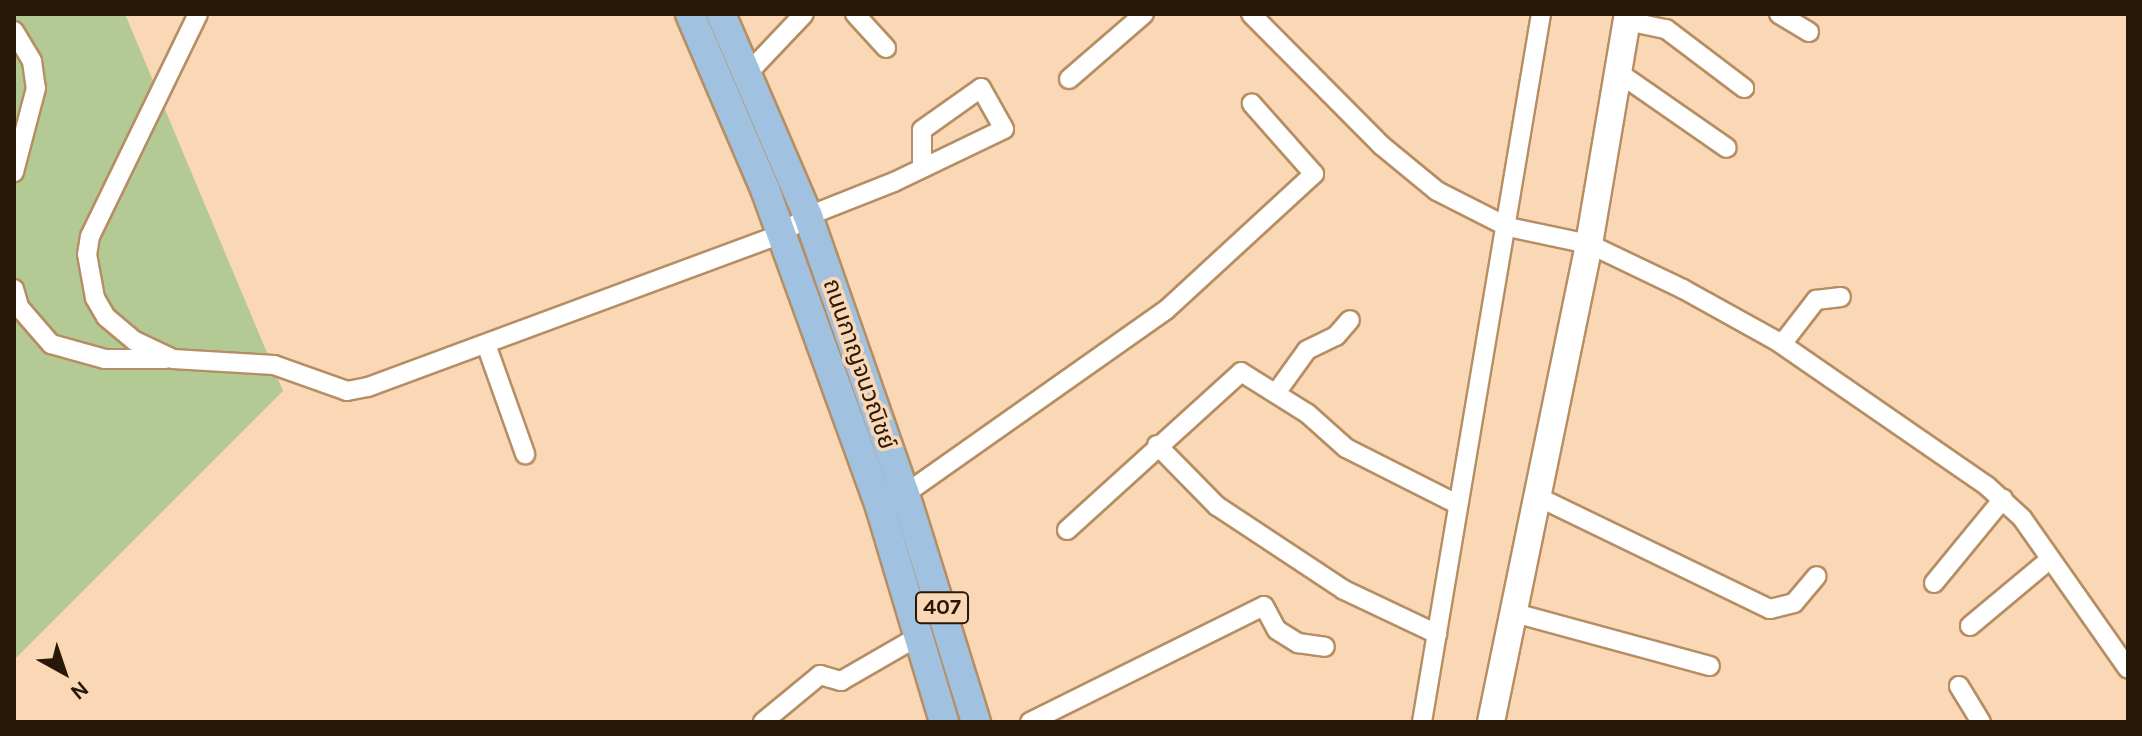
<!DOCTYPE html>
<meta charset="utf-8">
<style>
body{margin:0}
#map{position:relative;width:2142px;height:736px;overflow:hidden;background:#fad7b5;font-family:Karla,"Noto Sans Thai",sans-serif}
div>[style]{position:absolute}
.green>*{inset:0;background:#b4ca94}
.roads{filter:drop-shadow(2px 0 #b68e64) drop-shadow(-2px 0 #b68e64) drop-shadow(0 2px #b68e64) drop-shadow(0 -2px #b68e64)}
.street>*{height:18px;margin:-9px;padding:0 9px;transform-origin:9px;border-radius:9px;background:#fff}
.secondary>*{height:26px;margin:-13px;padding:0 13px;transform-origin:13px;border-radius:13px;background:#fff}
.primary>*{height:28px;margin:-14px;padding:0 14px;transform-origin:14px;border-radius:14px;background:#a0c2e0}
span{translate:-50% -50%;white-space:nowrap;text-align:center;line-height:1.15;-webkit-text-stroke:7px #fad7b5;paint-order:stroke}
.shield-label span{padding:2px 6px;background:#fad7b5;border:2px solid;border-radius:6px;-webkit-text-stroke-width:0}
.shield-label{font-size:22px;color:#271807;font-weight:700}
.street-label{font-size:24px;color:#271807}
.frame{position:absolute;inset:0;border:16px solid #271807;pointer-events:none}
.north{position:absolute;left:24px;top:632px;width:80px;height:80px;-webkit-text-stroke:6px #fad7b5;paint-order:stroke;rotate:140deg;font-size:22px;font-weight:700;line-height:32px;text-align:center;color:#271807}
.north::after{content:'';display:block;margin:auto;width:28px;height:36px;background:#271807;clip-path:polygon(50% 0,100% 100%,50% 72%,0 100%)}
</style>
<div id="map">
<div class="green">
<div style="clip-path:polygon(14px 14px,125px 14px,283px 391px,14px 660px)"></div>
</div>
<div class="roads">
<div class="street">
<div style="left:198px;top:14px;width:247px;rotate:115.9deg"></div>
<div style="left:90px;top:236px;width:18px;rotate:99deg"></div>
<div style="left:87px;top:254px;width:45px;rotate:79.7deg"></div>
<div style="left:95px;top:298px;width:22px;rotate:60deg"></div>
<div style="left:106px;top:317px;width:38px;rotate:40deg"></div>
<div style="left:135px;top:341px;width:42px;rotate:25.3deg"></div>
<div style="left:173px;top:359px;width:101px;rotate:3.4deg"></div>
<div style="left:274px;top:365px;width:77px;rotate:19.6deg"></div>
<div style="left:347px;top:391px;width:21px;rotate:-11deg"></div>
<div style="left:368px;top:387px;width:438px;rotate:-20.3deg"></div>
<div style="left:779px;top:235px;width:35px;rotate:-33deg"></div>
<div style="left:808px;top:216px;width:92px;rotate:-21.6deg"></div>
<div style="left:894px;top:182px;width:122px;rotate:-25.7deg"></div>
<div style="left:1004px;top:129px;width:47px;rotate:-119.3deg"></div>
<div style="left:981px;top:88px;width:72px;rotate:144.6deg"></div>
<div style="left:922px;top:130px;width:36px;rotate:90deg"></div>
<div style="left:855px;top:14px;width:46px;rotate:47.6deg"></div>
<div style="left:1251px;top:14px;width:185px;rotate:45.2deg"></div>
<div style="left:1381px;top:145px;width:72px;rotate:39.4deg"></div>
<div style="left:1437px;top:191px;width:80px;rotate:26.9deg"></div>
<div style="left:1508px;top:227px;width:83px;rotate:11.9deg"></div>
<div style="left:1589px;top:244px;width:104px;rotate:25.6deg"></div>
<div style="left:1683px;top:289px;width:107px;rotate:29deg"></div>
<div style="left:1777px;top:341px;width:255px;rotate:34.6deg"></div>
<div style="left:1987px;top:486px;width:47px;rotate:42.4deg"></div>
<div style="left:2022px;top:518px;width:184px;rotate:54.9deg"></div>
<div style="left:1779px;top:14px;width:35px;rotate:31deg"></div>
<div style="left:1627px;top:21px;width:40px;rotate:12deg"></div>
<div style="left:1666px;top:29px;width:98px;rotate:37.1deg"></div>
<div style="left:14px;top:31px;width:35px;rotate:59deg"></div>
<div style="left:32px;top:61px;width:27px;rotate:82deg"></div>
<div style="left:36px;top:88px;width:87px;rotate:104.7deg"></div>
<div style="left:748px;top:73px;width:81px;rotate:-46.5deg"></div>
<div style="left:1619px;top:73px;width:131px;rotate:34.8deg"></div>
<div style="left:1069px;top:79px;width:99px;rotate:-40.9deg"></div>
<div style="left:14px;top:289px;width:19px;rotate:74deg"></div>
<div style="left:19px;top:307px;width:49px;rotate:49.1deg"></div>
<div style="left:51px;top:344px;width:56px;rotate:15.5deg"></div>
<div style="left:105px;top:359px;width:61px"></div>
<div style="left:1782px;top:344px;width:56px;rotate:-52.3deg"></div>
<div style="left:1816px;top:300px;width:25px;rotate:-7deg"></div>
<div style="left:487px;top:347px;width:114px;rotate:70.4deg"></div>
<div style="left:1276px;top:393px;width:53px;rotate:-54.2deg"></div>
<div style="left:1307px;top:350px;width:32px;rotate:-26deg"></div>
<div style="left:1336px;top:336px;width:21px;rotate:-49deg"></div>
<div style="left:1157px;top:445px;width:86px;rotate:45.5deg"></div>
<div style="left:1217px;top:506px;width:152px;rotate:33.5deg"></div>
<div style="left:1344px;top:590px;width:103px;rotate:25.3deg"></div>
<div style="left:905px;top:494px;width:319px;rotate:-35.2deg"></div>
<div style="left:1166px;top:310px;width:201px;rotate:-42.6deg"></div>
<div style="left:1314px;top:174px;width:94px;rotate:-131.5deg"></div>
<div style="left:1534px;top:495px;width:262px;rotate:25.8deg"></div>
<div style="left:1770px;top:609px;width:25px;rotate:-14deg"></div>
<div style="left:1794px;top:603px;width:35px;rotate:-50deg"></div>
<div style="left:1067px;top:530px;width:235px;rotate:-42.2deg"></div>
<div style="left:1241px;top:372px;width:79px;rotate:32.1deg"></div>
<div style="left:1308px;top:414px;width:51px;rotate:41.8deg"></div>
<div style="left:1346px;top:448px;width:122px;rotate:26.8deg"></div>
<div style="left:1934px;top:583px;width:109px;rotate:-50.6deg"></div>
<div style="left:1511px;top:612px;width:206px;rotate:15.2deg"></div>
<div style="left:1970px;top:626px;width:104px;rotate:-39.9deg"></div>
<div style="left:1959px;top:686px;width:42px;rotate:58.6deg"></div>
<div style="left:763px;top:722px;width:74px;rotate:-39.5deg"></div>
<div style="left:820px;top:675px;width:22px;rotate:16deg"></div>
<div style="left:841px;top:681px;width:90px;rotate:-30deg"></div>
<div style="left:1030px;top:722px;width:261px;rotate:-26.4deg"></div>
<div style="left:1264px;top:606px;width:27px;rotate:62deg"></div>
<div style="left:1277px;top:630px;width:25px;rotate:32deg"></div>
<div style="left:1298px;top:643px;width:27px;rotate:8deg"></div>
<div style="left:1422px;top:722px;width:718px;rotate:-80.46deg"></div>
</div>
<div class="secondary">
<div style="left:1491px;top:722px;width:488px;rotate:-78.4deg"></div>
<div style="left:1589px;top:244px;width:233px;rotate:-80.4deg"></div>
</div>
<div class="primary">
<div style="left:690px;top:14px;width:190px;rotate:66.8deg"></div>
<div style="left:765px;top:189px;width:338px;rotate:70.1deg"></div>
<div style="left:880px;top:507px;width:224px;rotate:73.4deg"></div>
<div style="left:721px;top:14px;width:220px;rotate:66.7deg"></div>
<div style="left:808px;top:216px;width:294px;rotate:70.8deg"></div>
<div style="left:905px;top:494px;width:239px;rotate:72.7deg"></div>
</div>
</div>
<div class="shield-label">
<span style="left:942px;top:608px">407</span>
</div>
<div class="street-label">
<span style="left:859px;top:364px;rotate:71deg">ถนนกาญจนวณิชย์</span>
</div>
<div class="frame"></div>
<div class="north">N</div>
</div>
